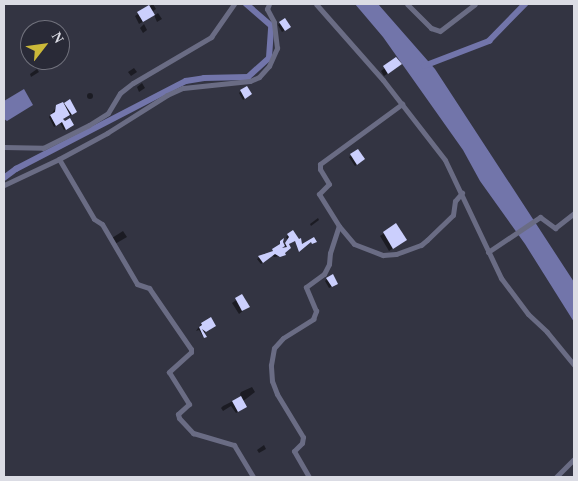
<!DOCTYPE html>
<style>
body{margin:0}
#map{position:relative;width:578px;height:481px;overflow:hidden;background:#333442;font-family:"Times New Roman",serif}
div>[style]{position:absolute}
.water>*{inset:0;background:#7275aa}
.shadow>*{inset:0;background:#0007}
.round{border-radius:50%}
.canal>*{height:5.5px;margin:-2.75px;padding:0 2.75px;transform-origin:2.75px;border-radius:2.75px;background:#7275aa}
.building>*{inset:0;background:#cbcffd}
.minor>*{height:5px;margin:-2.5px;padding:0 2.5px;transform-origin:2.5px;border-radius:2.5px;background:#6a6c84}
span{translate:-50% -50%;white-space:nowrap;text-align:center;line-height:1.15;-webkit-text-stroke:5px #292a37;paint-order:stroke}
.frame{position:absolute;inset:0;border:5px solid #dbdce4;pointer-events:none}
.north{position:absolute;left:20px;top:20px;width:50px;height:50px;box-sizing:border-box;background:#292a37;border:1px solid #70717c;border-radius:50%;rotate:60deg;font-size:14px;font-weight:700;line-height:20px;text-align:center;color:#dbdce4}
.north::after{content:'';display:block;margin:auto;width:18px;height:22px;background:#cbb939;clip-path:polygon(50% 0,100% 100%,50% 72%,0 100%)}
</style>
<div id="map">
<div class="water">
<div style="clip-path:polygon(355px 4px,378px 4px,435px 69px,574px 282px,574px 322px,525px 244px,480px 181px,463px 150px,383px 37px)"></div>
<div style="clip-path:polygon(24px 89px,33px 105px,7px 121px,4px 119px,4px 101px)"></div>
</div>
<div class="shadow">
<div style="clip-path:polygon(153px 4px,156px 9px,152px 12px,154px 16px,158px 13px,162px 19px,157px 22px,154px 15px,139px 24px,135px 16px)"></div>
<div style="clip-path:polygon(280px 23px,287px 29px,282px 32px,278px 25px)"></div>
<div style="clip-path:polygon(144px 24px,147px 30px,143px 33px,140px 28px)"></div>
<div style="clip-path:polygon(396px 59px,397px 67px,384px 76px,381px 71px)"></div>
<div style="clip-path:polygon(134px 68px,137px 72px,131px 76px,128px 72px)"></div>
<div style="clip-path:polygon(37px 69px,39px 72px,31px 77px,30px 74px)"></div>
<div style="clip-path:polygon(142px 83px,145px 88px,139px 92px,137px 87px)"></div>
<div style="clip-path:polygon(241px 91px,248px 96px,243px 100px,239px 93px)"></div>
<div class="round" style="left:87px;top:93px;width:6px;height:6px"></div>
<div style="clip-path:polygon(69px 101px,74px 114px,62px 119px,71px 127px,64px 130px,60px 123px,54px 127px,49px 117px,57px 106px)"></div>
<div style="clip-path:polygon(358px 151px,362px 161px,355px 166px,349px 157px)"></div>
<div style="clip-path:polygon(318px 218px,319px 220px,311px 226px,310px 224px)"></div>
<div style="clip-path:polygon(396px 225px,405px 240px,389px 251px,380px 236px)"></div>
<div style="clip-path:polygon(123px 231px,127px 237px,115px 244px,112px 238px)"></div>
<div style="clip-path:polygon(293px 232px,289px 246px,281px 248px,285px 255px,274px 257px,272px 255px,261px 264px,257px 259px,265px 253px,267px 257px,281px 245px,281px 241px,284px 245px,288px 240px,286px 237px)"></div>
<div style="clip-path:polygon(327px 279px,335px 285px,329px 288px,325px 281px)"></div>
<div style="clip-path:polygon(242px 296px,248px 307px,239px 314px,232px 303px)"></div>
<div style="clip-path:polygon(211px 318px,215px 326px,204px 333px,205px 337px,204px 338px,199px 330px,196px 331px,201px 324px)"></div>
<div style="clip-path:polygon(252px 387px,255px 392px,242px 402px,243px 409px,236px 413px,231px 406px,223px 411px,221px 408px,223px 406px,241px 397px,240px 394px,241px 392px)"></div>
<div style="clip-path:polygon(264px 445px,266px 449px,259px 453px,257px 450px)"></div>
</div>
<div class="canal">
<div style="left:424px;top:66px;width:70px;rotate:-21deg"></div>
<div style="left:489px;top:41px;width:52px;rotate:-45.8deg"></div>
<div style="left:4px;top:178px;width:15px;rotate:-37deg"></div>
<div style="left:16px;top:169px;width:191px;rotate:-27.4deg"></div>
<div style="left:186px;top:81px;width:18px;rotate:-9deg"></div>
<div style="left:204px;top:78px;width:44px;rotate:-1.3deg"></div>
<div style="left:248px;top:77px;width:28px;rotate:-42deg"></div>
<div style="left:269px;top:58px;width:32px;rotate:-86deg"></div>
<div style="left:271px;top:26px;width:33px;rotate:-139deg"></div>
</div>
<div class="building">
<div style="clip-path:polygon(149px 5px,155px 15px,143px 22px,137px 12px)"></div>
<div style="clip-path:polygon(285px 18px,291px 27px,285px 31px,279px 22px)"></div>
<div style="clip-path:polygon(396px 57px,402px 64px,388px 74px,383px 66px)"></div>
<div style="clip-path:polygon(247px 86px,252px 94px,245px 99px,240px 90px)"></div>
<div style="clip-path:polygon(70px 99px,77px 112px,72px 115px,64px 103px)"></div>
<div style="clip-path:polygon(63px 102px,70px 115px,63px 119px,65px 121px,70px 118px,74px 125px,66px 130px,62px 122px,56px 126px,50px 115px,55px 112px,56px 105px)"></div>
<div style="clip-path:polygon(358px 149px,365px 159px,357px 165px,350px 154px)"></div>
<div style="clip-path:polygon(396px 223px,407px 240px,393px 249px,383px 232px)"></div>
<div style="clip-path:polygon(293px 230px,299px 239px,301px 238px,302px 244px,314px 237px,317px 242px,312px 244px,311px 242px,299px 252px,295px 241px,289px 244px,291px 248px,285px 253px,286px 255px,280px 257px,275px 254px,263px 263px,258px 256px,273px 251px,272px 249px,280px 244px,280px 241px,284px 238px,283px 242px,285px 246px,282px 248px,287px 247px,285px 243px,289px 237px,287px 234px)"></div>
<div style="clip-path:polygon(333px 274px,338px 284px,332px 287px,326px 278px)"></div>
<div style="clip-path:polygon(242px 294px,250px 307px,242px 311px,235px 298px)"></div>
<div style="clip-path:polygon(211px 317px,216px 326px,206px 332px,202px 329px,207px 337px,204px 338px,199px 327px,202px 325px,201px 323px)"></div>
<div style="clip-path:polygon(241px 396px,247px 407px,238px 412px,232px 401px)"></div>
</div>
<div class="minor">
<div style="left:316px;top:4px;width:101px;rotate:48.6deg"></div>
<div style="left:383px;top:80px;width:101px;rotate:52.2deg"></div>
<div style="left:445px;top:160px;width:131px;rotate:64.6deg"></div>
<div style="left:501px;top:278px;width:45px;rotate:53.1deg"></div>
<div style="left:528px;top:314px;width:26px;rotate:43deg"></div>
<div style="left:547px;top:332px;width:43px;rotate:50.7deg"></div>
<div style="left:407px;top:4px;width:34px;rotate:45deg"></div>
<div style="left:431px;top:28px;width:9px;rotate:18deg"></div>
<div style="left:440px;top:31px;width:44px;rotate:-37.6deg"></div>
<div style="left:4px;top:147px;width:39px;rotate:1deg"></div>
<div style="left:43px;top:148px;width:51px;rotate:-26.6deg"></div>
<div style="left:89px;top:125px;width:22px;rotate:-32deg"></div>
<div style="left:108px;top:113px;width:23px;rotate:-59deg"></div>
<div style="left:120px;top:93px;width:16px;rotate:-38deg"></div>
<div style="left:133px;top:83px;width:91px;rotate:-30.5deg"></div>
<div style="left:211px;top:37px;width:40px;rotate:-55.1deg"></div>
<div style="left:59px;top:159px;width:69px;rotate:59.7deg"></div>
<div style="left:94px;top:219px;width:9px;rotate:32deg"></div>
<div style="left:102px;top:224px;width:69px;rotate:59.7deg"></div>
<div style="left:137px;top:284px;width:13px;rotate:18deg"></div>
<div style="left:149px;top:288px;width:74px;rotate:55.5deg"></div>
<div style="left:191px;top:349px;width:3px;rotate:90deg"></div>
<div style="left:191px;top:352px;width:30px;rotate:138deg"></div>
<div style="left:169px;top:372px;width:38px;rotate:58deg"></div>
<div style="left:189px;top:404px;width:15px;rotate:138deg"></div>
<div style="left:178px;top:414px;width:4px;rotate:76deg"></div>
<div style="left:179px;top:418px;width:21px;rotate:47deg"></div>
<div style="left:193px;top:433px;width:43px;rotate:16.3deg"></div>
<div style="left:234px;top:445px;width:37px;rotate:59deg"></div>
<div style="left:4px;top:185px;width:61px;rotate:-25.3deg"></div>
<div style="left:59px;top:159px;width:55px;rotate:-28.4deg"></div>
<div style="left:107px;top:133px;width:71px;rotate:-32.3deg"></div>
<div style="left:167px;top:95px;width:17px;rotate:-24deg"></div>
<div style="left:183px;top:88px;width:67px;rotate:-6deg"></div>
<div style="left:250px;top:81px;width:10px;rotate:-24deg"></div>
<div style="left:259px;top:77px;width:15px;rotate:-48deg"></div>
<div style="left:269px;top:66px;width:20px;rotate:-66deg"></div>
<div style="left:277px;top:48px;width:26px;rotate:-97deg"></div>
<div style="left:274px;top:22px;width:15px;rotate:-118deg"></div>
<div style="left:267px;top:9px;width:5px;rotate:-68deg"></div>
<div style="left:339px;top:226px;width:38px;rotate:-122deg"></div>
<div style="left:319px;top:194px;width:14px;rotate:-45deg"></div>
<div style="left:329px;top:184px;width:17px;rotate:-121deg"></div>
<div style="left:320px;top:169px;width:5px;rotate:-90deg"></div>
<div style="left:320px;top:164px;width:102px;rotate:-36.2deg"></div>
<div style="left:488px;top:252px;width:63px;rotate:-33.9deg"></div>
<div style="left:540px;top:217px;width:19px;rotate:36deg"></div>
<div style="left:555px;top:228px;width:24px;rotate:-38deg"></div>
<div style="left:309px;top:477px;width:30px;rotate:-120deg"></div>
<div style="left:294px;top:451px;width:11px;rotate:-45deg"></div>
<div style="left:302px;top:443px;width:6px;rotate:-81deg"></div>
<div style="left:303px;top:437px;width:50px;rotate:-121.2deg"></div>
<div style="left:277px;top:394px;width:14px;rotate:-111deg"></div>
<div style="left:272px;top:381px;width:16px;rotate:-94deg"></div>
<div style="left:271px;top:365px;width:17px;rotate:-80deg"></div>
<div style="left:274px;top:348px;width:13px;rotate:-48deg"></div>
<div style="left:283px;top:338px;width:36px;rotate:-32deg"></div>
<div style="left:313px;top:319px;width:9px;rotate:-69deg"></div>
<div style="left:316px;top:311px;width:26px;rotate:-113deg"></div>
<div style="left:306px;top:287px;width:22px;rotate:-36deg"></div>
<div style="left:324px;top:274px;width:11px;rotate:-63deg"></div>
<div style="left:329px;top:264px;width:11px;rotate:-85deg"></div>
<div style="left:330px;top:253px;width:28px;rotate:-72deg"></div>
<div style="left:339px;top:226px;width:23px;rotate:50deg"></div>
<div style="left:354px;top:244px;width:31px;rotate:21deg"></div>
<div style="left:383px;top:255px;width:13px;rotate:-4deg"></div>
<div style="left:396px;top:254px;width:27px;rotate:-20deg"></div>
<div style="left:421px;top:245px;width:8px;rotate:-40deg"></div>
<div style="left:427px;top:240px;width:36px;rotate:-44deg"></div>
<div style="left:453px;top:215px;width:14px;rotate:-82deg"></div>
<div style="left:455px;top:201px;width:11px;rotate:-49deg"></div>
<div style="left:556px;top:477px;width:25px;rotate:-45deg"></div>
</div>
<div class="frame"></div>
<div class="north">N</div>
</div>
